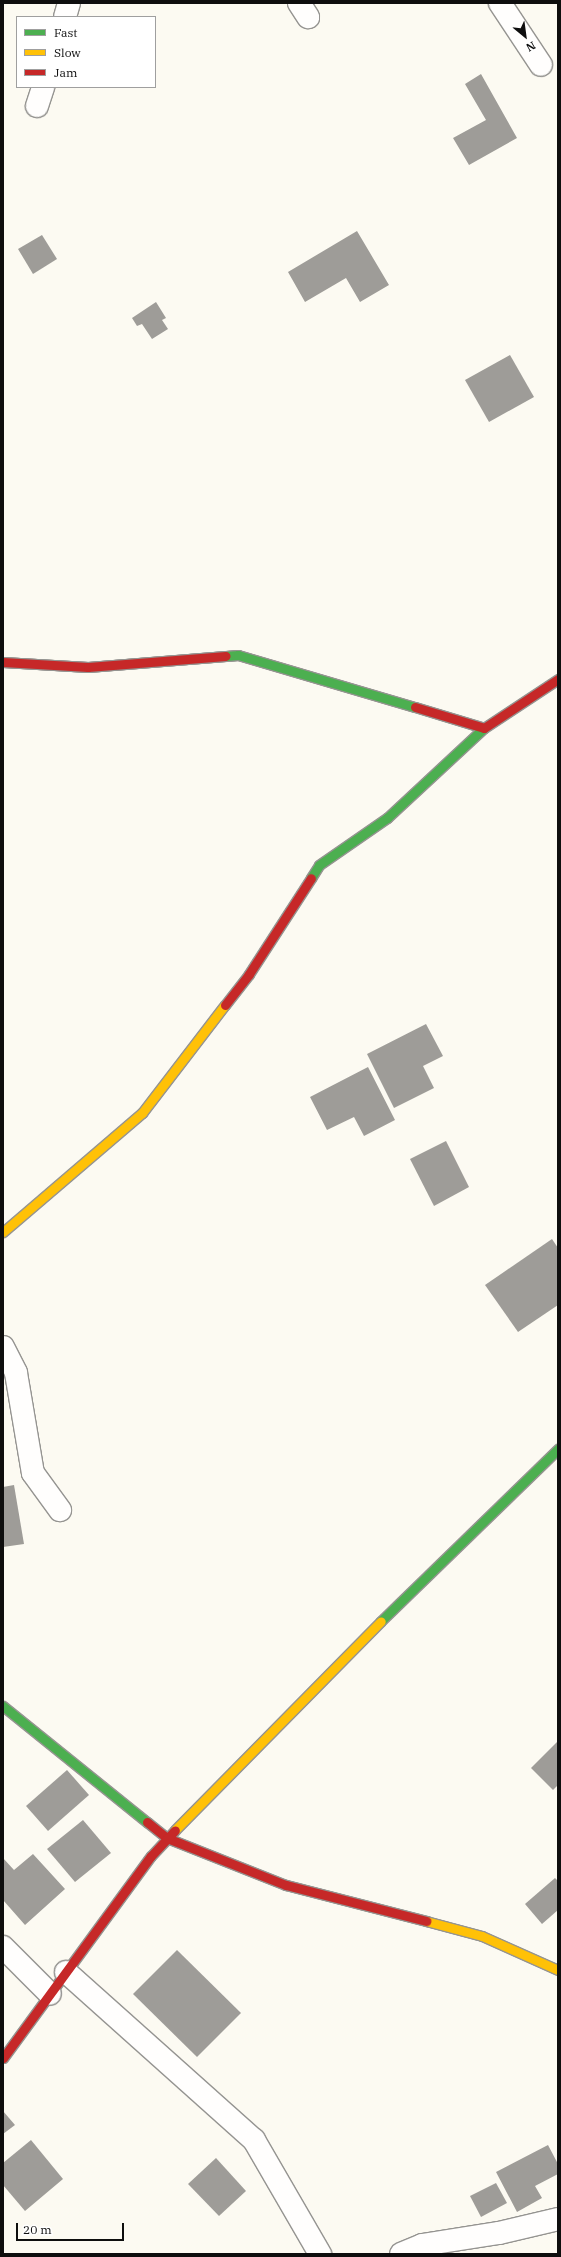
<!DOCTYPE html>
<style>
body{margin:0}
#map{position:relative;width:561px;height:2257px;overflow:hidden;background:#fcfaf2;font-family:"IBM Plex Serif",serif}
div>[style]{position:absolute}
.building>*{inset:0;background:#9e9c98}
.roads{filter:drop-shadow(1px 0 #959491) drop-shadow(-1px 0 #959491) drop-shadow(0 1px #959491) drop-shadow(0 -1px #959491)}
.street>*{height:22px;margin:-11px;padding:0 11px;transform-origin:11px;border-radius:11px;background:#fffefd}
.fast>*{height:9px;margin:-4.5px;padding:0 4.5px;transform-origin:4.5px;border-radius:4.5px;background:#4caf50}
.slow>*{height:9px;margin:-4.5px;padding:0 4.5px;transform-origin:4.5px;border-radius:4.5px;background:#ffc107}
.jam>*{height:9px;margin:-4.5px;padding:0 4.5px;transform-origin:4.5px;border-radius:4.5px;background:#c62828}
span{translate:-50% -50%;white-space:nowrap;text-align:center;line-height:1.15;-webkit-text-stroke:4px #fff;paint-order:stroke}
.frame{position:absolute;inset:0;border:4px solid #0e0e0e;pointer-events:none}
.legend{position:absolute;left:16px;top:16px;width:140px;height:72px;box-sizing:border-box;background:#fff;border:1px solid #9f9f9f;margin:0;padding:5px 7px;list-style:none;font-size:12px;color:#0e0e0e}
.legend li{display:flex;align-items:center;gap:8px;height:20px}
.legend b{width:20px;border:1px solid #9f9f9f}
.north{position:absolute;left:505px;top:16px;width:40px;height:40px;-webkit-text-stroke:3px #fff;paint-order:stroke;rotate:151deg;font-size:11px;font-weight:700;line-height:16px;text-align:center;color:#0e0e0e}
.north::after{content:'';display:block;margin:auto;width:14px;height:18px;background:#0e0e0e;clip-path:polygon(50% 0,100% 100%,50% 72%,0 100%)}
.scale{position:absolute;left:16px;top:2223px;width:108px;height:18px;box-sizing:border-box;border:2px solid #0e0e0e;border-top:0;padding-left:5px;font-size:12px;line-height:14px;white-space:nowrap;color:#0e0e0e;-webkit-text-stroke:3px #fff;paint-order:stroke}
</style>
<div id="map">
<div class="building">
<div style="clip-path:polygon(481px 74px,517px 138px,469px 165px,453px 138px,486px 120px,465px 84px)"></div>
<div style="clip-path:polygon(357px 231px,389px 285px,360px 302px,346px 278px,305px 302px,288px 272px)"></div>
<div style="clip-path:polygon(42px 235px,57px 259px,33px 274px,18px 249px)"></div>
<div style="clip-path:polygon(156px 302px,166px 318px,162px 320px,168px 329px,152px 339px,142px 324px,137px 326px,132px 318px)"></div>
<div style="clip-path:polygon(510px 355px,534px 397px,489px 422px,465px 380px)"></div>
<div style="clip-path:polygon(426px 1024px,443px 1056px,423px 1066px,434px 1088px,394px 1108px,367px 1054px)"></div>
<div style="clip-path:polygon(368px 1067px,395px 1120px,364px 1136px,354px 1117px,327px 1130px,310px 1097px)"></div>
<div style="clip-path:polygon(446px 1141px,469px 1187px,434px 1206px,410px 1159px)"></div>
<div style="clip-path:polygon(552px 1239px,558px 1248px,558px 1305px,518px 1332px,485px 1285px)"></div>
<div style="clip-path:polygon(14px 1485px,24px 1544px,3px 1547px,3px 1487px)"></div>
<div style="clip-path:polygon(558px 1741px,558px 1785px,553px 1790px,531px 1768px)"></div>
<div style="clip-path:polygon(67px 1770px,89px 1795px,48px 1831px,26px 1806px)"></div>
<div style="clip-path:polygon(83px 1820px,111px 1853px,75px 1882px,47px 1849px)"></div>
<div style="clip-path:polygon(33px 1854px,65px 1889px,25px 1925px,3px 1900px,3px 1858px,14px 1870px)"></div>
<div style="clip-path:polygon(555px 1878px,558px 1881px,558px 1910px,542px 1924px,525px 1904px)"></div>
<div style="clip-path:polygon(177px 1950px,241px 2013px,197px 2057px,133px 1994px)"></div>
<div style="clip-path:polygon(3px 2111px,15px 2125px,3px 2134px)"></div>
<div style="clip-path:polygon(31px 2140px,63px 2179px,25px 2211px,3px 2185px,3px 2163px)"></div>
<div style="clip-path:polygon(548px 2145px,558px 2164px,558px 2174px,535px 2186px,542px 2198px,517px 2212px,496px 2172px)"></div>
<div style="clip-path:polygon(216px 2158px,246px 2191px,219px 2216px,188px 2184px)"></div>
<div style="clip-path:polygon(496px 2183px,507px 2203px,481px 2217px,470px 2196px)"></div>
</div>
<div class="roads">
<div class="street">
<div style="left:299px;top:3px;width:17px;rotate:57deg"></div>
<div style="left:500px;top:3px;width:74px;rotate:56.5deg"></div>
<div style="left:65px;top:17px;width:15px;rotate:-74deg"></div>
<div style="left:37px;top:106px;width:20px;rotate:-72deg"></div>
<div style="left:3px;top:1347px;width:29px;rotate:63deg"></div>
<div style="left:16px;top:1373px;width:101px;rotate:80.4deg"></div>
<div style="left:33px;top:1473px;width:46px;rotate:53.9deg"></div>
<div style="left:3px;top:1947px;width:66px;rotate:45deg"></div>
<div style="left:66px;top:1972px;width:252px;rotate:41.8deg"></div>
<div style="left:254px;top:2140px;width:132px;rotate:59.9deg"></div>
<div style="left:401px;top:2254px;width:23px;rotate:-23deg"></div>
<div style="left:422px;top:2245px;width:78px;rotate:-8.9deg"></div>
<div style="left:499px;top:2233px;width:61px;rotate:-13.3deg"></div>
</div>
<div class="fast">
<div style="left:226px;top:656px;width:12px;rotate:-5deg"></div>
<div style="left:238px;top:655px;width:184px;rotate:16.4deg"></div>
<div style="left:311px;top:878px;width:15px;rotate:-58deg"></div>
<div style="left:319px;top:865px;width:83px;rotate:-34.7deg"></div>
<div style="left:387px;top:818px;width:132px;rotate:-42.9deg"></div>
<div style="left:381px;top:1621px;width:247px;rotate:-44.2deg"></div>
<div style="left:3px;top:1706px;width:185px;rotate:38.9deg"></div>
</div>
<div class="slow">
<div style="left:3px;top:1232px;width:183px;rotate:-40.6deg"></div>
<div style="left:142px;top:1113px;width:136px;rotate:-52.5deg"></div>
<div style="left:175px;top:1830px;width:293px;rotate:-45.4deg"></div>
<div style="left:426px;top:1921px;width:58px;rotate:15deg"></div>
<div style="left:482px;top:1936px;width:83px;rotate:24.1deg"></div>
</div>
<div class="jam">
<div style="left:3px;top:662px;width:85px;rotate:3.4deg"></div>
<div style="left:88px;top:667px;width:138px;rotate:-4.6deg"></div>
<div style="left:415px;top:707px;width:72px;rotate:16.9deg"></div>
<div style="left:484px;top:728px;width:89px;rotate:-33.5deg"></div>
<div style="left:225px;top:1005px;width:39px;rotate:-52deg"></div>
<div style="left:249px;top:974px;width:114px;rotate:-57.1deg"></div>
<div style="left:147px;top:1822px;width:26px;rotate:39deg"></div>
<div style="left:167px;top:1838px;width:128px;rotate:21.6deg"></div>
<div style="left:286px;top:1885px;width:145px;rotate:14.4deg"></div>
<div style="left:3px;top:2058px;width:250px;rotate:-53.8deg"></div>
<div style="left:151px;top:1856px;width:35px;rotate:-47deg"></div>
</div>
</div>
<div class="frame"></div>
<ul class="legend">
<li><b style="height:5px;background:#4caf50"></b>Fast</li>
<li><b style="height:5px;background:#ffc107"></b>Slow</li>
<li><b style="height:5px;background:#c62828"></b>Jam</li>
</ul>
<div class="north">N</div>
<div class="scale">20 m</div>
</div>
